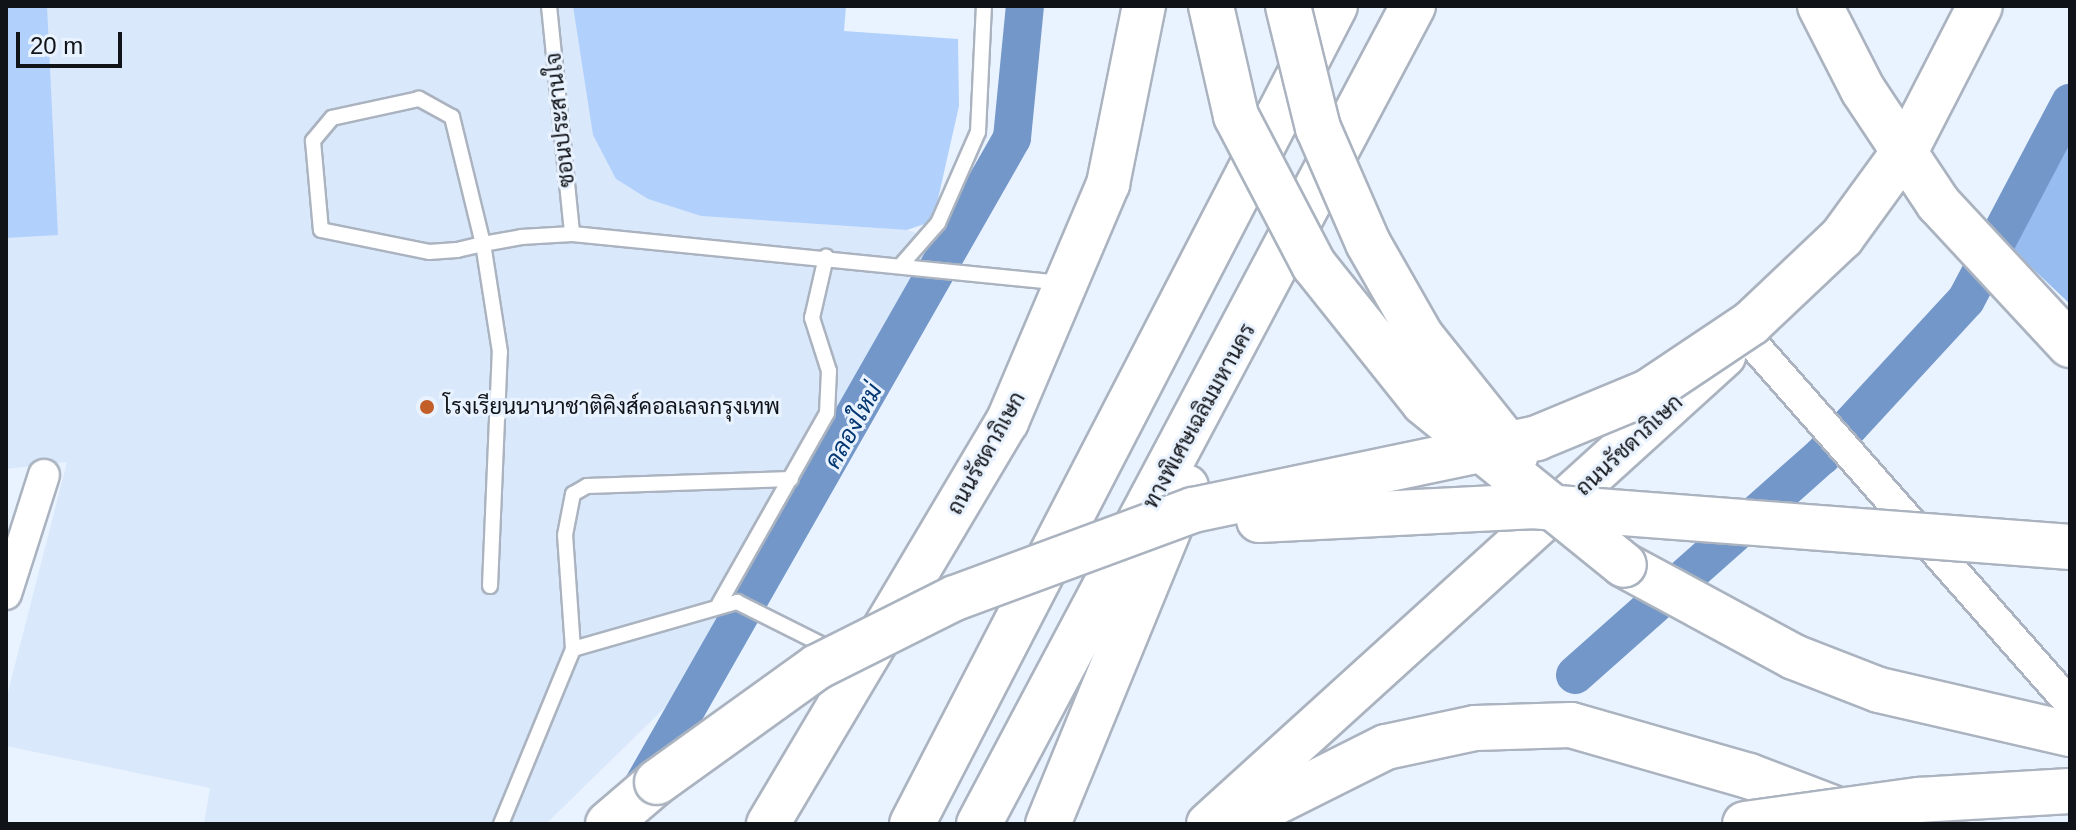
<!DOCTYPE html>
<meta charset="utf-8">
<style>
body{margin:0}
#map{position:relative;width:2076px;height:830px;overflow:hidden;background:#e9f2ff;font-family:Arial,Sarabun,sans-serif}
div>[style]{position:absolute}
.built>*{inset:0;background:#dae8fb}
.green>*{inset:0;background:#b1d1fc}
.forest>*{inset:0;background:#97bdf0}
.canal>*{height:38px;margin:-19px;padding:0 19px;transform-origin:19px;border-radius:19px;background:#7397c8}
.roads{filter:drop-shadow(2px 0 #aab3bf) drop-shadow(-2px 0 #aab3bf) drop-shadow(0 2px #aab3bf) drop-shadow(0 -2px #aab3bf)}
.lane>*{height:14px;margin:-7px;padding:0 7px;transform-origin:7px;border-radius:7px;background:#fff}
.street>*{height:30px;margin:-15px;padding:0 15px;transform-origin:15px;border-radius:15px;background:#fff}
.secondary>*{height:42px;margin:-21px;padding:0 21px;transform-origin:21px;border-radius:21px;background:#fff}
.highway>*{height:44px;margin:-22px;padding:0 22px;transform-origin:22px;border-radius:22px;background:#fff}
.bridges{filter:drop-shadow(2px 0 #aab3bf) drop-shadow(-2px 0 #aab3bf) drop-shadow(0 2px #aab3bf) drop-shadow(0 -2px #aab3bf)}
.highway-bridge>*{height:44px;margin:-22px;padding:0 22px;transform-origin:22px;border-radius:22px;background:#fff}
.dots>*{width:22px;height:22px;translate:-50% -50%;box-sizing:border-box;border:4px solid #e9f2ff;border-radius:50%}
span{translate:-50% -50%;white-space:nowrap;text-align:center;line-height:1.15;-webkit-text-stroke:6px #e9f2ff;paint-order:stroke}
.street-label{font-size:22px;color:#101317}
.poi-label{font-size:22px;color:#101317}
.left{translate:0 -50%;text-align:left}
.water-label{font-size:24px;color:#023671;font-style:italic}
.frame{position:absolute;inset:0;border:8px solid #101317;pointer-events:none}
.scale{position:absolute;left:16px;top:32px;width:106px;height:36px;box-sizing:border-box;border:4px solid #101317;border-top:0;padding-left:10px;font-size:24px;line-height:28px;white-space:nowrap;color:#101317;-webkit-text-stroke:6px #e9f2ff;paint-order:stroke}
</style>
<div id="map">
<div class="built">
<div style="clip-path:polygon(6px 6px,573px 6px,616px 179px,648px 199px,701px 216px,907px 230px,940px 240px,689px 684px,546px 824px,204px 824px,210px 788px,6px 746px,6px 700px,67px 462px,6px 469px)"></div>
</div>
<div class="green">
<div style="clip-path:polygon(6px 6px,47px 6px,58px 235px,6px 238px)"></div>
<div style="clip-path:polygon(573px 6px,846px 6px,844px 31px,958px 39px,959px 106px,933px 221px,907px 230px,701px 216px,648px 199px,616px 179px,593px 135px)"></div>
</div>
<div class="forest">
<div style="clip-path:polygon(2070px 131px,2070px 304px,2013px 250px)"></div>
</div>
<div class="canal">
<div style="left:1575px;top:675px;width:330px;rotate:-41.6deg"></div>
<div style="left:1822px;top:456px;width:212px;rotate:-47.3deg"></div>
<div style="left:1966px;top:300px;width:223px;rotate:-62.2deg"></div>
<div style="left:638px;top:794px;width:755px;rotate:-60.31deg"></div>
<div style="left:1012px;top:138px;width:133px;rotate:-84.4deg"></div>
</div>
<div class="roads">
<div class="lane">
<div style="left:549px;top:6px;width:229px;rotate:84.2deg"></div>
<div style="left:902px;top:264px;width:55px;rotate:-48.7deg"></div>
<div style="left:938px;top:223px;width:99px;rotate:-66.3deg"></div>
<div style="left:978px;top:132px;width:126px;rotate:-87.3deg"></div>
<div style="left:490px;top:586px;width:234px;rotate:-87.6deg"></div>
<div style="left:500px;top:352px;width:109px;rotate:-98.9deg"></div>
<div style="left:483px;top:244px;width:131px;rotate:-103.7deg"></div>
<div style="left:452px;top:117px;width:38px;rotate:-151deg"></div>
<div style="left:419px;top:99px;width:89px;rotate:167.7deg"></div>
<div style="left:332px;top:118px;width:30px;rotate:130deg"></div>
<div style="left:313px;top:141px;width:89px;rotate:84.9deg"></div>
<div style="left:321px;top:230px;width:110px;rotate:11.5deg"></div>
<div style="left:429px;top:252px;width:28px;rotate:-4deg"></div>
<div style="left:457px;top:250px;width:27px;rotate:-13deg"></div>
<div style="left:483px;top:244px;width:39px;rotate:-10deg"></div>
<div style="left:521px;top:237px;width:51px;rotate:-3.4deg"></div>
<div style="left:572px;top:234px;width:490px;rotate:5.7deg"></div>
<div style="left:719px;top:604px;width:219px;rotate:-60.5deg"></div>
<div style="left:827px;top:413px;width:42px;rotate:-87.3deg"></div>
<div style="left:829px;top:371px;width:56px;rotate:-107.8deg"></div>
<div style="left:812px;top:318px;width:63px;rotate:-77.1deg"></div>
<div style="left:573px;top:649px;width:114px;rotate:-94deg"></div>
<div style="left:565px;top:535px;width:42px;rotate:-79deg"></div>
<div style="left:573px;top:494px;width:16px;rotate:-30deg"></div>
<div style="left:587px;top:486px;width:204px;rotate:-2deg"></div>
<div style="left:501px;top:824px;width:189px;rotate:-67.6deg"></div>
<div style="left:573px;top:649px;width:171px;rotate:-16deg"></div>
<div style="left:737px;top:602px;width:110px;rotate:26.6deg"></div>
</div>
<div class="street">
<div style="left:1746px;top:336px;width:490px;rotate:48.6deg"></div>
<div style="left:6px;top:594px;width:125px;rotate:-72.3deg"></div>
</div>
<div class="secondary">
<div style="left:768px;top:824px;width:468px;rotate:-59.3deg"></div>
<div style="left:1007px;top:422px;width:259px;rotate:-67deg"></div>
<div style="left:1108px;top:184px;width:182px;rotate:-78.6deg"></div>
<div style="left:1208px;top:824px;width:697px;rotate:-42.21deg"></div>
</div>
<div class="highway">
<div style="left:1624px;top:565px;width:193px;rotate:28.4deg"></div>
<div style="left:1794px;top:657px;width:91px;rotate:21.2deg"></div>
<div style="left:1879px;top:690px;width:196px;rotate:13deg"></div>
<div style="left:608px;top:824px;width:65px;rotate:-40.6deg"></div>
<div style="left:912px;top:824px;width:921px;rotate:-62.66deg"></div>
<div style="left:979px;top:824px;width:926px;rotate:-62.05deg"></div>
<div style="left:1048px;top:824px;width:364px;rotate:-67.7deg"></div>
<div style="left:1232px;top:824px;width:172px;rotate:-26.6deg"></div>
<div style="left:1386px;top:747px;width:91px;rotate:-12.1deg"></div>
<div style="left:1475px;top:728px;width:96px;rotate:-1.8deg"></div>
<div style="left:1571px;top:725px;width:185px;rotate:16deg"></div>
<div style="left:1749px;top:776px;width:112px;rotate:20.9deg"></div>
</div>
</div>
<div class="bridges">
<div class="highway-bridge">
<div style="left:1211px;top:6px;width:113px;rotate:77.2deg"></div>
<div style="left:1236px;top:116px;width:168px;rotate:62.4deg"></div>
<div style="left:1314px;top:265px;width:176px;rotate:51.4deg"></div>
<div style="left:1424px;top:403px;width:257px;rotate:39deg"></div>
<div style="left:1288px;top:6px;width:126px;rotate:76.2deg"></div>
<div style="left:1318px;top:128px;width:125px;rotate:66.5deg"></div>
<div style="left:1368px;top:243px;width:107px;rotate:60.3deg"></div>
<div style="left:1421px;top:336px;width:152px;rotate:51.4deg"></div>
<div style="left:1820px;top:6px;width:94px;rotate:62.9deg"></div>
<div style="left:1863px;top:90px;width:136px;rotate:56.4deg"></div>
<div style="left:1938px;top:203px;width:194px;rotate:47.1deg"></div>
<div style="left:1259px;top:520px;width:272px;rotate:-2.9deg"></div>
<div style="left:1531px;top:506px;width:541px;rotate:4.35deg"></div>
<div style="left:657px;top:782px;width:197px;rotate:-35.7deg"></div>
<div style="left:817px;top:667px;width:154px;rotate:-26.6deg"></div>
<div style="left:955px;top:598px;width:254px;rotate:-20.3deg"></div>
<div style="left:1193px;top:510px;width:351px;rotate:-11.8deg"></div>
<div style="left:1537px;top:438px;width:120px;rotate:-22.5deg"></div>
<div style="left:1648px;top:392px;width:124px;rotate:-33.8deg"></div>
<div style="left:1751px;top:323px;width:125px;rotate:-43.4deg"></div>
<div style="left:1842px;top:237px;width:112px;rotate:-54deg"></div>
<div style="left:1908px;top:146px;width:157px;rotate:-62.8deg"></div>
<div style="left:1745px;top:824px;width:176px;rotate:-7.9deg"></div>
<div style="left:1919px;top:800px;width:151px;rotate:-3.4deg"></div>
</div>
</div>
<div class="dots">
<div style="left:427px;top:407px;background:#c25e28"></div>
</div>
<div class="street-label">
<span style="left:560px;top:120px;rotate:-96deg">ซอนประสานใจ</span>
<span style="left:1199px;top:416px;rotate:-61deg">ทางพิเศษเฉลิมมหานคร</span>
<span style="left:1629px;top:445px;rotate:-43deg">ถนนรัชดาภิเษก</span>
<span style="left:986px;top:453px;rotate:-61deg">ถนนรัชดาภิเษก</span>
</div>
<div class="poi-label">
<span class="left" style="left:443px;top:407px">โรงเรียนนานาชาติคิงส์คอลเลจกรุงเทพ</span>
</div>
<div class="water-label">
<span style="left:853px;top:426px;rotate:-61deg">คลองใหม่</span>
</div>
<div class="frame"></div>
<div class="scale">20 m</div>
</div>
